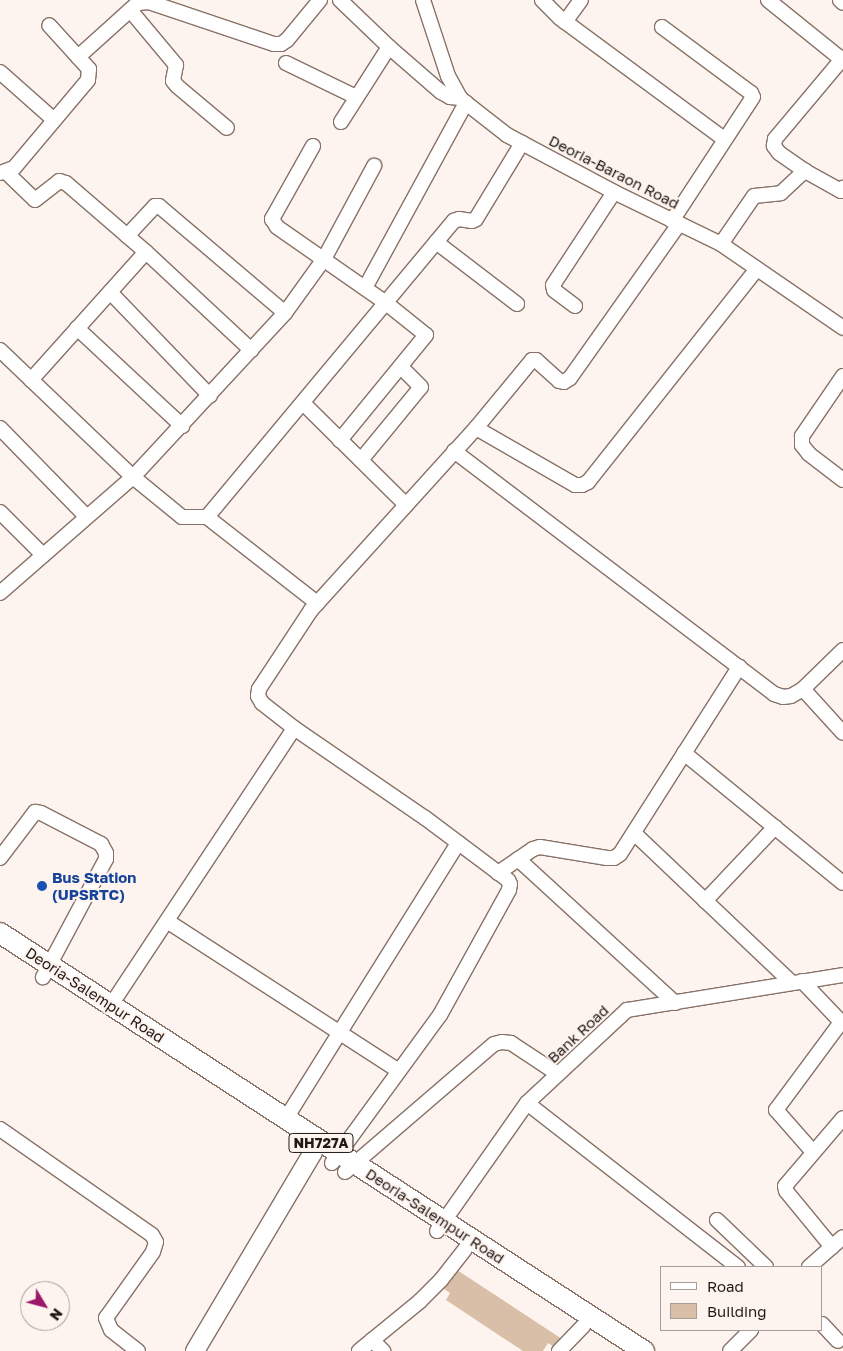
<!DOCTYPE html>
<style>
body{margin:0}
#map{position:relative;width:843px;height:1351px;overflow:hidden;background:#fef4ef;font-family:"Golos Text",sans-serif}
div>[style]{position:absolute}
.building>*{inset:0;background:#d9bfa8}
.roads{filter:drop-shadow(1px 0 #887267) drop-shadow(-1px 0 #887267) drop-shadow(0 1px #887267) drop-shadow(0 -1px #887267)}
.minor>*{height:14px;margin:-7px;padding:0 7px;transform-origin:7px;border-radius:7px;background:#fff}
.major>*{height:18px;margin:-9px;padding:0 9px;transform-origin:9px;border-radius:9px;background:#fff}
.highway>*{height:20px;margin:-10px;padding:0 10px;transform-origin:10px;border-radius:10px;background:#fff}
.dots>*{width:14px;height:14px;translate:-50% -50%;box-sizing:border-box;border:2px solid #fef4ef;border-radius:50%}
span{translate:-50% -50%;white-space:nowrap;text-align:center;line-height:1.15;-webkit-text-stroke:4px #fef4ef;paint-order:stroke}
.shield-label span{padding:1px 4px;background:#fef4ef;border:1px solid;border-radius:4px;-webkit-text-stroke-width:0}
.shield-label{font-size:14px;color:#221915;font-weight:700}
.street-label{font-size:15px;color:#221915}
.transit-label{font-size:15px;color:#164399;font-weight:700}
.left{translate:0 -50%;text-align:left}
.legend{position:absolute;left:660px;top:1266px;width:162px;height:65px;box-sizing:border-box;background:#fef4ef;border:1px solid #a69c98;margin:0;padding:6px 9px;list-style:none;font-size:15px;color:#221915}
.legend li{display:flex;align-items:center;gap:10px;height:25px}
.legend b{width:25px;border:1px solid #a69c98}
.north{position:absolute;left:20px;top:1281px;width:50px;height:50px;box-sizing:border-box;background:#fef4ef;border:1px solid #a69c98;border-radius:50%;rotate:127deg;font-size:14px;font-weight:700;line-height:20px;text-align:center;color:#221915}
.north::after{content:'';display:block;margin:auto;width:18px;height:22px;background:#9d186a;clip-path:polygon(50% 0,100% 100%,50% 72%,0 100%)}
</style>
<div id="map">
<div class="building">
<div style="clip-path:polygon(457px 1270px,562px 1339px,556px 1348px,548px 1343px,543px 1351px,523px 1351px,446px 1300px,450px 1293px,444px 1289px)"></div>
</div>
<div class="roads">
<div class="minor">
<div style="left:340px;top:0;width:68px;rotate:43.8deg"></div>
<div style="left:389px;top:47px;width:69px;rotate:40.9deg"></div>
<div style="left:441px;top:92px;width:10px;rotate:29deg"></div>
<div style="left:450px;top:97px;width:10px;rotate:6deg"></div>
<div style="left:423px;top:0;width:80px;rotate:71.8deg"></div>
<div style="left:448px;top:76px;width:25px;rotate:61deg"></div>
<div style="left:460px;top:98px;width:8px;rotate:40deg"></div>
<div style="left:466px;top:103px;width:52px;rotate:38deg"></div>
<div style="left:507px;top:135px;width:121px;rotate:28deg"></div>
<div style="left:614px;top:192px;width:119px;rotate:25.9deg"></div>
<div style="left:721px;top:244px;width:148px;rotate:34.5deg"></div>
<div style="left:542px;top:0;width:25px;rotate:45deg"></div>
<div style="left:560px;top:18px;width:204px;rotate:36.4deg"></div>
<div style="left:768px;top:0;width:94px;rotate:38.9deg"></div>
<div style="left:840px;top:0;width:4px;rotate:45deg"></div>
<div style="left:130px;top:10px;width:72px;rotate:50.1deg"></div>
<div style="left:176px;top:65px;width:16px;rotate:101deg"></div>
<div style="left:173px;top:81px;width:6px;rotate:51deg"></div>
<div style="left:177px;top:86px;width:65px;rotate:40deg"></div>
<div style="left:565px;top:22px;width:27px;rotate:-54deg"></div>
<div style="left:662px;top:27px;width:111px;rotate:36.6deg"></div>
<div style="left:751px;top:93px;width:4px;rotate:63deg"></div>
<div style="left:753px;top:97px;width:148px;rotate:123.2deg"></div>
<div style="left:78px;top:57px;width:81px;rotate:-42deg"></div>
<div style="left:138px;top:3px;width:11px;rotate:-5deg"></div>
<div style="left:149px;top:2px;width:132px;rotate:18.6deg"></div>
<div style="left:274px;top:44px;width:7px"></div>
<div style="left:281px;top:44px;width:7px;rotate:-34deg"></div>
<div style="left:287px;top:40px;width:52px;rotate:-50.5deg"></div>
<div style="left:286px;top:63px;width:78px;rotate:25.9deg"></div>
<div style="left:0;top:72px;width:72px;rotate:41.6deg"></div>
<div style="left:341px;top:122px;width:89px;rotate:-57.4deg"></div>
<div style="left:313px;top:146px;width:84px;rotate:119.3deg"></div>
<div style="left:272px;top:219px;width:9px;rotate:58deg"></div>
<div style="left:277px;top:227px;width:133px;rotate:34.9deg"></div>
<div style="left:386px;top:303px;width:51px;rotate:38.7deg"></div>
<div style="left:426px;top:335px;width:136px;rotate:129.3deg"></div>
<div style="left:805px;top:171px;width:32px;rotate:-145deg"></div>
<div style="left:779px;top:153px;width:9px;rotate:-126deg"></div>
<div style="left:774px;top:146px;width:7px;rotate:-82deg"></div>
<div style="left:775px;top:139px;width:106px;rotate:-50deg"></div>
<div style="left:6px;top:172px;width:40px;rotate:44deg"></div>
<div style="left:35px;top:200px;width:31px;rotate:-38deg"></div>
<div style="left:59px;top:181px;width:7px;rotate:16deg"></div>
<div style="left:66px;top:183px;width:106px;rotate:40.8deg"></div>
<div style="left:146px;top:252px;width:144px;rotate:43deg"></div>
<div style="left:0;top:173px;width:15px;rotate:-20deg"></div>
<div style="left:14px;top:168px;width:115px;rotate:-49.9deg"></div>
<div style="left:88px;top:80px;width:11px;rotate:-85deg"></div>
<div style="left:89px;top:69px;width:59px;rotate:-132.3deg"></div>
<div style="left:127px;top:236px;width:41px;rotate:-47deg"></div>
<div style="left:155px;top:206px;width:4px"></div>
<div style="left:159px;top:206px;width:165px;rotate:40.3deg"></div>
<div style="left:436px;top:242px;width:102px;rotate:37.4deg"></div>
<div style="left:721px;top:244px;width:58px;rotate:-55.5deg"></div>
<div style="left:754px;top:196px;width:27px;rotate:-6deg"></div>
<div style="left:781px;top:193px;width:33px;rotate:-43deg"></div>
<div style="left:805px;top:171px;width:41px;rotate:29.1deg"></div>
<div style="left:841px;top:191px;width:4px;rotate:-56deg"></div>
<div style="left:365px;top:288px;width:211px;rotate:-61.4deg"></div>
<div style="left:110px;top:292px;width:144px;rotate:46.1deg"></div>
<div style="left:575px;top:306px;width:26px;rotate:-143deg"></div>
<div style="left:554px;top:290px;width:5px;rotate:-101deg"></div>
<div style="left:553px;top:285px;width:111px;rotate:-56.7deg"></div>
<div style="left:77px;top:328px;width:144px;rotate:43deg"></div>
<div style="left:0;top:350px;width:184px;rotate:43.7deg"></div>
<div style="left:133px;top:477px;width:63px;rotate:39.2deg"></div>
<div style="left:182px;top:517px;width:25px"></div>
<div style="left:207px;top:517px;width:140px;rotate:38deg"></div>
<div style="left:843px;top:376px;width:73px;rotate:124.3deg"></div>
<div style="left:802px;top:436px;width:9px;rotate:90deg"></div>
<div style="left:802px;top:445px;width:11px;rotate:52deg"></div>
<div style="left:809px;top:454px;width:43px;rotate:37.4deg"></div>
<div style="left:31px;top:380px;width:172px;rotate:-48.1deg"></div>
<div style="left:303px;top:403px;width:145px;rotate:44.7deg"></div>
<div style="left:0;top:428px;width:124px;rotate:45.7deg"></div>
<div style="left:476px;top:428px;width:88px;rotate:-50.5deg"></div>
<div style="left:532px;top:360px;width:4px"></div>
<div style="left:536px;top:360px;width:31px;rotate:42deg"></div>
<div style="left:559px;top:381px;width:5px;rotate:11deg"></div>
<div style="left:564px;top:382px;width:7px;rotate:-34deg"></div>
<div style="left:570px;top:378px;width:189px;rotate:-54.7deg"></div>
<div style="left:454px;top:451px;width:402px;rotate:37.2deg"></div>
<div style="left:774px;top:694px;width:9px;rotate:18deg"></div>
<div style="left:783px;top:697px;width:8px;rotate:-7deg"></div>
<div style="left:791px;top:696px;width:14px;rotate:-30deg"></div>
<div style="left:361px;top:460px;width:94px;rotate:-50.6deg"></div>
<div style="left:421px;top:387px;width:28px;rotate:-135deg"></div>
<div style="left:0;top:512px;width:61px;rotate:45deg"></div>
<div style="left:207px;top:517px;width:386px;rotate:-50.2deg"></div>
<div style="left:454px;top:221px;width:5px;rotate:-22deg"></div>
<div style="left:459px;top:219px;width:13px;rotate:9deg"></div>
<div style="left:472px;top:221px;width:4px;rotate:-27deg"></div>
<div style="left:476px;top:219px;width:89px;rotate:-58.8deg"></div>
<div style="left:0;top:593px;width:176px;rotate:-41.1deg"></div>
<div style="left:133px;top:477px;width:224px;rotate:-47.2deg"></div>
<div style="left:285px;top:313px;width:67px;rotate:-54.2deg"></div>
<div style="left:324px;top:259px;width:106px;rotate:-61.7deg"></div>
<div style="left:843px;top:650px;width:56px;rotate:135.7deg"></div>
<div style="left:803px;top:689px;width:59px;rotate:47.7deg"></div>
<div style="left:684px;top:753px;width:205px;rotate:39.3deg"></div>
<div style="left:634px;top:833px;width:218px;rotate:43.5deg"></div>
<div style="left:0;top:858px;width:58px;rotate:-52.7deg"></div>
<div style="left:35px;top:812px;width:6px;rotate:9deg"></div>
<div style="left:41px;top:813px;width:68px;rotate:27.3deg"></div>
<div style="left:101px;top:844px;width:10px;rotate:61deg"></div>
<div style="left:106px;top:853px;width:6px;rotate:90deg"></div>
<div style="left:106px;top:859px;width:134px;rotate:118.1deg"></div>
<div style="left:518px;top:859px;width:213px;rotate:42.5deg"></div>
<div style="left:498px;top:873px;width:42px;rotate:-34.4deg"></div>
<div style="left:533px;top:849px;width:7px;rotate:-16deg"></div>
<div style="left:540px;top:847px;width:68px;rotate:9.3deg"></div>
<div style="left:607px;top:858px;width:7px"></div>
<div style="left:614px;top:858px;width:7px;rotate:-34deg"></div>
<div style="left:620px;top:854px;width:222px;rotate:-57.5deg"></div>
<div style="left:705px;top:901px;width:102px;rotate:-46.6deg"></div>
<div style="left:167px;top:921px;width:276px;rotate:32.9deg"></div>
<div style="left:802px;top:981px;width:59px;rotate:46.4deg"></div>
<div style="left:111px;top:1005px;width:332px;rotate:-56.5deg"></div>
<div style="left:527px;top:1103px;width:267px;rotate:37.9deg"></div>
<div style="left:285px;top:1120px;width:327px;rotate:-58deg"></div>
<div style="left:0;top:1129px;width:185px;rotate:34.9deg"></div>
<div style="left:152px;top:1235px;width:8px;rotate:60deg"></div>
<div style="left:156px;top:1242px;width:10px;rotate:107deg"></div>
<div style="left:153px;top:1252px;width:81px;rotate:125.5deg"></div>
<div style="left:106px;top:1318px;width:13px;rotate:67deg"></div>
<div style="left:111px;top:1330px;width:34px;rotate:38deg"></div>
<div style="left:813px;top:1152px;width:56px;rotate:-131.4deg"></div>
<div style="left:776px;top:1110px;width:109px;rotate:-53.5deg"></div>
<div style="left:332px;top:1163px;width:183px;rotate:-53.9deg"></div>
<div style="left:440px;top:1015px;width:143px;rotate:-61.1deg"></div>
<div style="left:509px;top:890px;width:6px;rotate:-81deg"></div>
<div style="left:510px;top:884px;width:4px;rotate:-117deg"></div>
<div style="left:508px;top:880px;width:104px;rotate:-143.2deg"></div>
<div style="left:425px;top:818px;width:159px;rotate:-145.5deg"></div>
<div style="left:294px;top:728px;width:41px;rotate:-142deg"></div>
<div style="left:262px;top:703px;width:8px;rotate:-120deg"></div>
<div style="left:258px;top:696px;width:7px;rotate:-82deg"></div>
<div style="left:259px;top:689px;width:95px;rotate:-56.6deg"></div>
<div style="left:311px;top:610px;width:246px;rotate:-47.8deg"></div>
<div style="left:476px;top:428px;width:114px;rotate:29.9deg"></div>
<div style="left:575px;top:485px;width:7px"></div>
<div style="left:582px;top:485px;width:7px;rotate:-27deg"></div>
<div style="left:588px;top:482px;width:272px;rotate:-51.6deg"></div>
<div style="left:345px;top:1172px;width:196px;rotate:-40.7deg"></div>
<div style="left:494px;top:1044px;width:8px;rotate:-14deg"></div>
<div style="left:502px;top:1042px;width:9px;rotate:6deg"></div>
<div style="left:511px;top:1043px;width:56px;rotate:33.4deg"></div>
<div style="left:717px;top:1220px;width:68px;rotate:43.8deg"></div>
<div style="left:437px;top:1231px;width:156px;rotate:-54.9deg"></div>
<div style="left:527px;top:1103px;width:137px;rotate:-42.9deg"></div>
<div style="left:627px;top:1010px;width:219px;rotate:-9.2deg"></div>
<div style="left:832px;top:1247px;width:72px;rotate:-129.4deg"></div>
<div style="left:786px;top:1191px;width:5px;rotate:-101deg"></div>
<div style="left:785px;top:1186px;width:89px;rotate:-49.5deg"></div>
<div style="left:809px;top:1267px;width:45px;rotate:-41.4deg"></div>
<div style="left:822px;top:1324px;width:23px;rotate:47deg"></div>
<div style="left:372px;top:1340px;width:16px;rotate:45deg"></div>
<div style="left:359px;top:1351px;width:79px;rotate:-39.3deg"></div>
<div style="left:420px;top:1301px;width:30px;rotate:-45deg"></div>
<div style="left:441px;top:1280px;width:39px;rotate:-52deg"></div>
<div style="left:559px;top:1351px;width:35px;rotate:-46deg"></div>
<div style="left:730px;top:1351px;width:30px;rotate:-45deg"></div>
</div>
<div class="major">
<div style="left:195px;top:1351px;width:231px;rotate:-59.3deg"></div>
</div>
<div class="highway">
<div style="left:0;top:933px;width:768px;rotate:32.99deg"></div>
</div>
</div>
<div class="dots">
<div style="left:42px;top:886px;background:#1a4fb4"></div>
</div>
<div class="shield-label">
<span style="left:321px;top:1143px">NH727A</span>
</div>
<div class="street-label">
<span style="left:614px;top:172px;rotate:27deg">Deoria-Baraon Road</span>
<span style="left:95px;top:995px;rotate:33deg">Deoria-Salempur Road</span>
<span style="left:578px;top:1034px;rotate:-43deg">Bank Road</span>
<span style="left:435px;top:1216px;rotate:33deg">Deoria-Salempur Road</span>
</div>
<div class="transit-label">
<span class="left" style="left:52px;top:886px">Bus Station<br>(UPSRTC)</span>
</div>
<ul class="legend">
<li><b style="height:6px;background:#fff"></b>Road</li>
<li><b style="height:14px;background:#d9bfa8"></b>Building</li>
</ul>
<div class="north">N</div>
</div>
